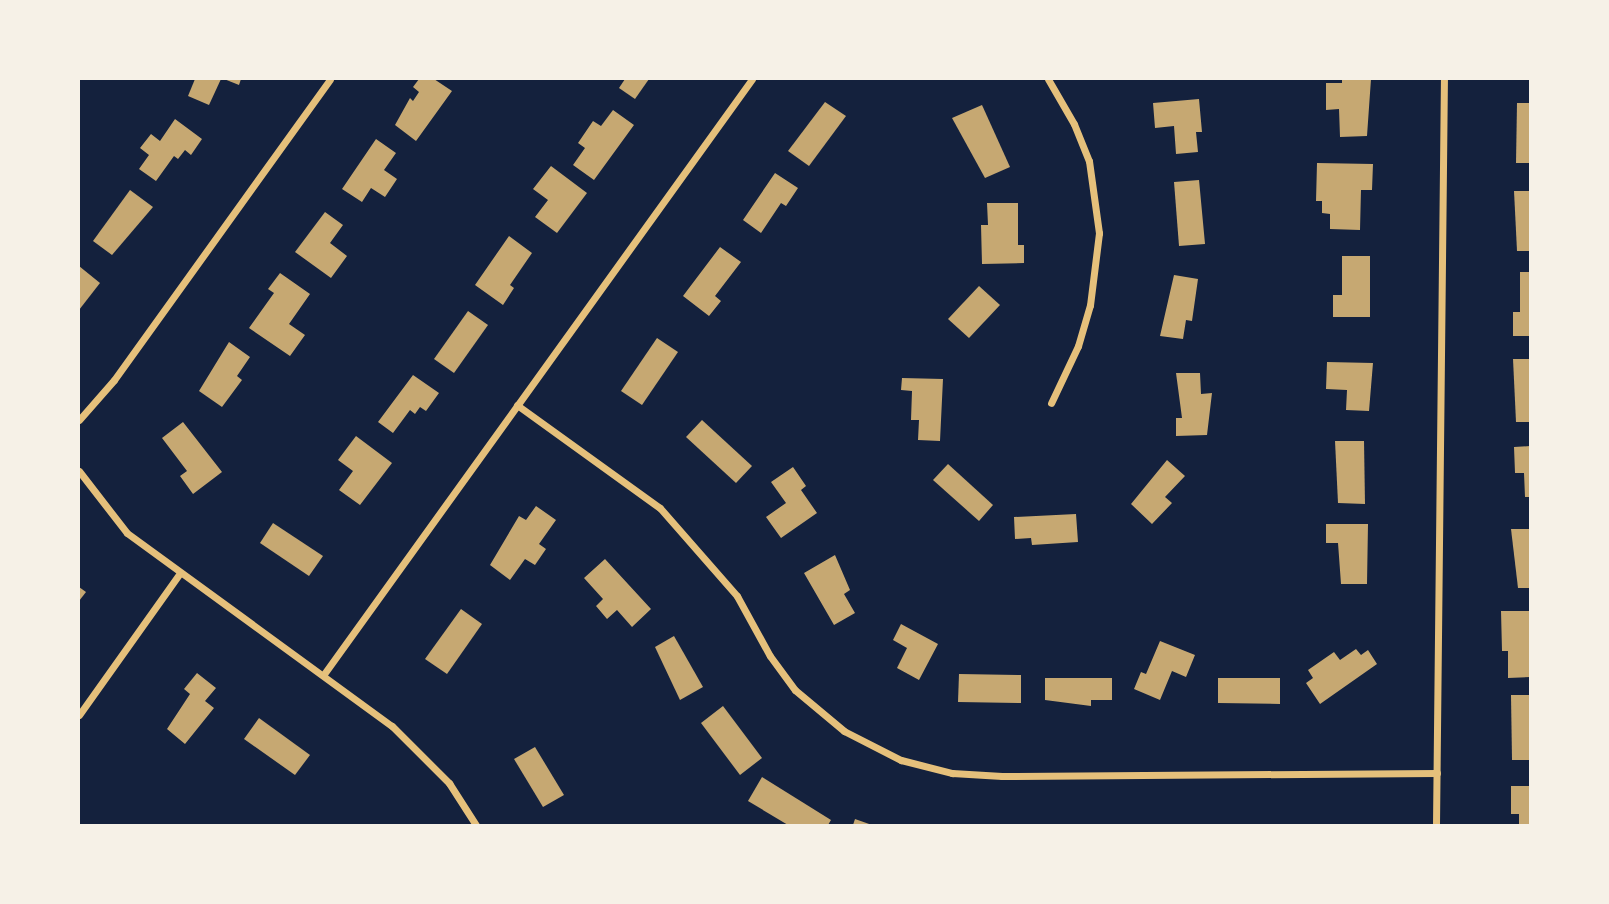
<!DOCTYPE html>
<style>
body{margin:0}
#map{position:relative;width:1609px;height:904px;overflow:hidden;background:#14213d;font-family:"Zilla Slab",serif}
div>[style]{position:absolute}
.building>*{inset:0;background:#c6a872}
.minor>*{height:7px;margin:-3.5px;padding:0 3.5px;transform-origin:3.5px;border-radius:3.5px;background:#e5c07b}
span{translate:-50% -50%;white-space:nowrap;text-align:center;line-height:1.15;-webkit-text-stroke:6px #f6f1e7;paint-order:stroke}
.frame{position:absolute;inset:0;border:80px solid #f6f1e7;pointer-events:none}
</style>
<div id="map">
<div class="building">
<div style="clip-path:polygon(195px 79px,221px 79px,209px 105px,188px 96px)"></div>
<div style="clip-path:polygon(224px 79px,241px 79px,239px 85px)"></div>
<div style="clip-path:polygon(419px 79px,434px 79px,452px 91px,416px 141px,395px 125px,410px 98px,413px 101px,419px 92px,413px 87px)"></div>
<div style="clip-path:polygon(625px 79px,649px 79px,635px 99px,619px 88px)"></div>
<div style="clip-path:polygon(1342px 79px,1371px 79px,1367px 136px,1340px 137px,1339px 109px,1326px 110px,1326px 83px,1342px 83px)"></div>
<div style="clip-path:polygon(1199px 99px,1202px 132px,1196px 132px,1198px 152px,1176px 154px,1174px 126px,1155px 128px,1153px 103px)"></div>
<div style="clip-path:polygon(825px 102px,846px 116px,809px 166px,788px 151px)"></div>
<div style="clip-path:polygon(1517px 103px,1530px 103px,1530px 163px,1516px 163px)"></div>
<div style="clip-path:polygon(982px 105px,1010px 167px,985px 178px,952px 118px)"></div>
<div style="clip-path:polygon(613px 110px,634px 125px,594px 180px,573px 165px,585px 148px,578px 143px,593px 121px,601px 126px)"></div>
<div style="clip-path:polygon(175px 119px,202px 139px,191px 155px,185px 150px,178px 159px,174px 156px,156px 181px,139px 169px,149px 155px,140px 148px,151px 134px,160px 141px)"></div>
<div style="clip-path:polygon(376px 139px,396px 153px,384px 170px,397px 179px,385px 197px,371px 188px,362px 202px,342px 189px)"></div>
<div style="clip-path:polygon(1317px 163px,1373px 164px,1372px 190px,1361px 190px,1360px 230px,1330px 229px,1330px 214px,1322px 213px,1322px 201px,1316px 201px)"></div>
<div style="clip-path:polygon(551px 166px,587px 193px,557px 233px,535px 217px,548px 200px,533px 189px)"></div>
<div style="clip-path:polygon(775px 173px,798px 188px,786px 206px,781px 203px,761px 233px,743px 220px)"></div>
<div style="clip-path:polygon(1199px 180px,1205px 244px,1179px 246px,1174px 182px)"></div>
<div style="clip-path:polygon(130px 190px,153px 207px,112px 255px,93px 241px)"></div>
<div style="clip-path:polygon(1514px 191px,1530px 191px,1530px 251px,1517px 251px)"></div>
<div style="clip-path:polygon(987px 203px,1018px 203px,1018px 245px,1024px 245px,1024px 263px,982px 264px,981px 225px,988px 225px)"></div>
<div style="clip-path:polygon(325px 212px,343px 225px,330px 243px,347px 256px,331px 278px,295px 252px)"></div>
<div style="clip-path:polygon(509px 236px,532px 253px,510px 285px,514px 288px,503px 305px,475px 285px)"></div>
<div style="clip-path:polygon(720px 247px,741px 262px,715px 296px,721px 301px,709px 316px,683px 296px)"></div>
<div style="clip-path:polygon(1342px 256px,1370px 256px,1370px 317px,1333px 317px,1333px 295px,1342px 295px)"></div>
<div style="clip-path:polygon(79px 266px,100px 283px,79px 310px)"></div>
<div style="clip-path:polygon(1520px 272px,1530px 272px,1530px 336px,1513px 336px,1513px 312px,1520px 312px)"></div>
<div style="clip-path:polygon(280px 273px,310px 294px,289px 324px,305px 335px,290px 356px,249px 328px,274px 293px,268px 289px)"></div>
<div style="clip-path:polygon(1174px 275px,1198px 279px,1192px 321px,1186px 320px,1183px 339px,1160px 336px)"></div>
<div style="clip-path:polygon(979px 286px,1000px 305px,969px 338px,948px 319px)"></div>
<div style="clip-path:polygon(468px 311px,488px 325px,454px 373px,434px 359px)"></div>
<div style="clip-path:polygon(657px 338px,678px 352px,642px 405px,621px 391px)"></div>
<div style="clip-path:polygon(229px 342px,250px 357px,237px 376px,242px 380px,222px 407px,199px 391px)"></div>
<div style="clip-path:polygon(1513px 359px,1530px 359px,1530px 422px,1516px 422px)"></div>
<div style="clip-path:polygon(1327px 362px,1373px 363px,1369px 411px,1346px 410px,1347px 390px,1326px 389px)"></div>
<div style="clip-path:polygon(1176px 373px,1200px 373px,1201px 394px,1212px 393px,1207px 435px,1176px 436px,1176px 418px,1182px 418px)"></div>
<div style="clip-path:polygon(413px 375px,439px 393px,426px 411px,420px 407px,415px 414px,410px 410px,393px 433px,378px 422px)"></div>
<div style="clip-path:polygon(902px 378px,943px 379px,940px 441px,918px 440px,919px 420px,911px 420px,912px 391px,901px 390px)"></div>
<div style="clip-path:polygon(702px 420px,752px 466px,736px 483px,686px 437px)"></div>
<div style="clip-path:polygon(183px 422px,222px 472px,193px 494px,180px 476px,187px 471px,162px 438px)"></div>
<div style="clip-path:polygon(356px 436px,392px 463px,360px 505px,339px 490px,353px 471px,338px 460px)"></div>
<div style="clip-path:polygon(1335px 441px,1364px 441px,1365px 504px,1338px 503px)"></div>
<div style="clip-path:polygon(1530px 446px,1530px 497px,1525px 497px,1524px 473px,1515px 473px,1514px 447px)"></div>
<div style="clip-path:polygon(1167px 460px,1185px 476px,1165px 497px,1172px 503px,1152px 524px,1131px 504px)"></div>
<div style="clip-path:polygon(948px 464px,993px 505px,979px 521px,933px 480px)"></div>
<div style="clip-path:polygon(793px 467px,806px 486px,801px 490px,817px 513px,781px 538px,766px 517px,786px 503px,771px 482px)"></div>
<div style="clip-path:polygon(536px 506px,556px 520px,539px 544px,546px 549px,535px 565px,525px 559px,510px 580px,490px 565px,519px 516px,526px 520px)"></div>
<div style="clip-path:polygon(1076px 514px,1078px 542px,1032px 545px,1031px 538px,1015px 539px,1014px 517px)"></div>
<div style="clip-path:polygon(273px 523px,323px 556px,309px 576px,260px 543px)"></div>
<div style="clip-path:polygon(1326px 524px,1368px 524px,1367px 584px,1341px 584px,1338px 543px,1326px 543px)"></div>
<div style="clip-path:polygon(1511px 529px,1530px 529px,1530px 588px,1518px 588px)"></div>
<div style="clip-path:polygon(835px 555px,850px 590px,844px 594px,855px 613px,834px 625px,804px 573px)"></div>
<div style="clip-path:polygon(605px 559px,651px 609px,632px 627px,617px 610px,607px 619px,596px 606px,603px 599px,584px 578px)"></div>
<div style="clip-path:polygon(79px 587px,86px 592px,79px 601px)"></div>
<div style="clip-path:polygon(461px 609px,482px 624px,447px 674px,425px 659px)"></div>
<div style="clip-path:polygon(1501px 611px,1530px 611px,1530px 677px,1508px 678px,1508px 651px,1502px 651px)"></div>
<div style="clip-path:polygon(901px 624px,938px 644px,919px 680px,897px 668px,907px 648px,893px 640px)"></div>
<div style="clip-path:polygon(674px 636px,703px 687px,680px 700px,655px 647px)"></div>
<div style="clip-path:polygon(1160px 641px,1195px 655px,1186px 677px,1172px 671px,1160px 700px,1134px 689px,1141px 672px,1146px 674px)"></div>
<div style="clip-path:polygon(1356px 649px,1361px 655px,1368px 650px,1377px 664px,1320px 704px,1306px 683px,1313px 678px,1308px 670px,1334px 652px,1340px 660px)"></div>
<div style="clip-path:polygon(197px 673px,216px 688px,205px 701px,214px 708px,185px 744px,167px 729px,190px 694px,184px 689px)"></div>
<div style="clip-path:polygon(959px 674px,1021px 675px,1021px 703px,958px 702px)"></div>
<div style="clip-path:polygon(1045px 678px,1112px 678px,1112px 700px,1091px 700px,1091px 706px,1045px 700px)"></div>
<div style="clip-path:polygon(1218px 678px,1280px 678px,1280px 704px,1218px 703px)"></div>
<div style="clip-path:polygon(1511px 695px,1530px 695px,1530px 760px,1512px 760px)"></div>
<div style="clip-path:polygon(723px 706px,762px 758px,740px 775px,701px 723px)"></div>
<div style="clip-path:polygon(259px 718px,310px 755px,295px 775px,244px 739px)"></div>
<div style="clip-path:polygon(535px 747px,564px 795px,543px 807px,514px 759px)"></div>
<div style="clip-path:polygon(762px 777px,831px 820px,828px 825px,788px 825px,748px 801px)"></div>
<div style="clip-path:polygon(1511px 786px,1530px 786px,1530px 825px,1519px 825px,1519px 814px,1511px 814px)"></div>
<div style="clip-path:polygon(855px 819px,872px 825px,853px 825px)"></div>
</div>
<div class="minor">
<div style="left:1048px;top:79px;width:52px;rotate:60deg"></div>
<div style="left:1074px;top:124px;width:40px;rotate:68deg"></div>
<div style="left:1089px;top:161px;width:73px;rotate:82.1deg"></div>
<div style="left:1099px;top:233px;width:73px;rotate:97.1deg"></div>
<div style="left:1090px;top:305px;width:43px;rotate:106.3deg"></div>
<div style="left:1078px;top:346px;width:63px;rotate:115.3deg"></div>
<div style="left:517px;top:405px;width:176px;rotate:35.8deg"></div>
<div style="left:660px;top:508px;width:117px;rotate:48.8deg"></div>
<div style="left:737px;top:596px;width:68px;rotate:61.2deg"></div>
<div style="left:770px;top:656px;width:42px;rotate:53.7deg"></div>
<div style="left:795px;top:690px;width:64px;rotate:39.9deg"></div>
<div style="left:844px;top:731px;width:64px;rotate:27deg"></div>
<div style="left:901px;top:760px;width:53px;rotate:14.3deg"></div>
<div style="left:952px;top:773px;width:50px;rotate:3.4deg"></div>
<div style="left:1002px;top:776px;width:435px;rotate:-0.4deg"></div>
<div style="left:79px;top:420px;width:53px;rotate:-48.8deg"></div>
<div style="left:114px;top:380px;width:370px;rotate:-54.3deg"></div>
<div style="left:79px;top:471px;width:78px;rotate:52.3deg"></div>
<div style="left:127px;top:533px;width:328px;rotate:36.1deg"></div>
<div style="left:392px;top:726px;width:81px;rotate:45deg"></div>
<div style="left:449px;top:783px;width:50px;rotate:57.3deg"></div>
<div style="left:324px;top:674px;width:733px;rotate:-54.27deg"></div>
<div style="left:79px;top:715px;width:174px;rotate:-54.6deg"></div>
<div style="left:1436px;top:825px;width:746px;rotate:-89.39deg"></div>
</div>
<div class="frame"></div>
</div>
